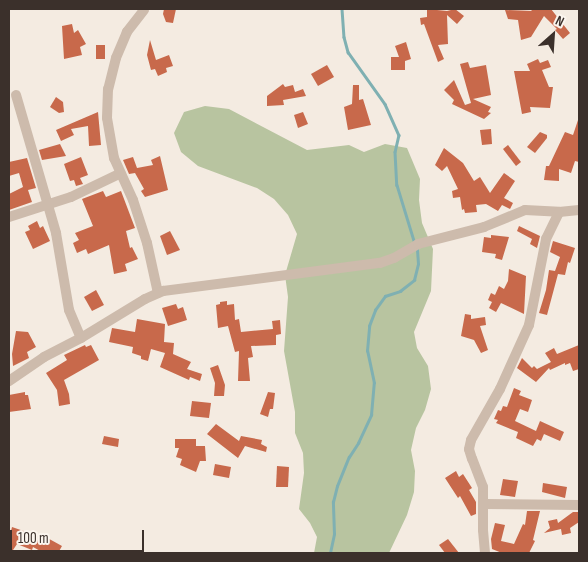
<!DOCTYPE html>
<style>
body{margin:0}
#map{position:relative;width:588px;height:562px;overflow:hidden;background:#f4ebe1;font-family:"Sofia Sans Condensed",sans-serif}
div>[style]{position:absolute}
.green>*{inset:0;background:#b8c4a0}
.stream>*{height:2.5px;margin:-1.25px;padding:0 1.25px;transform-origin:1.25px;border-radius:1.25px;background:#7fb0b2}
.building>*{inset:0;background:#c8694b}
.street>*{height:10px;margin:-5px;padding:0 5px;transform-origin:5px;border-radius:5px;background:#cdbbac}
span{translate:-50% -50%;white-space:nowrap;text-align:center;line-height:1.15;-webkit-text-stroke:4px #fbf5ee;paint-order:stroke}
.frame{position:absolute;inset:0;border:10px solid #3b302b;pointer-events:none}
.north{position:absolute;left:528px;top:10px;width:50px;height:50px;-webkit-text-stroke:4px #fbf5ee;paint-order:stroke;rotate:26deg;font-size:14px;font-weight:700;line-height:20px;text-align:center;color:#3b302b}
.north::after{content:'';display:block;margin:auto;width:18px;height:22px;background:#3b302b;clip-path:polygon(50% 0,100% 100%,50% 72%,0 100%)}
.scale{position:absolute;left:10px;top:530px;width:134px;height:22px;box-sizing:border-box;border:2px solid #3b302b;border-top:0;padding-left:6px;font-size:15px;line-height:18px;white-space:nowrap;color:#3b302b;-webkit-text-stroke:4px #fbf5ee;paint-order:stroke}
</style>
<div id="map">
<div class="green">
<div style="clip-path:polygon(205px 106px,229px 109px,307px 150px,349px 145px,364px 152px,385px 144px,407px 148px,420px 179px,419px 200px,422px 223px,433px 249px,431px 291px,414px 332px,417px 348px,428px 366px,431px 389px,425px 410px,416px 428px,411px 450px,415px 471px,414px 492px,407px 515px,389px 553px,314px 553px,317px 537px,310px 523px,299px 509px,304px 473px,303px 453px,295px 433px,295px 412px,284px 351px,288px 297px,285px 275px,297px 234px,288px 215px,274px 199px,257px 188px,198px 166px,181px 152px,174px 133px,184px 112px)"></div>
</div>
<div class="stream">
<div style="left:342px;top:9px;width:28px;rotate:86deg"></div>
<div style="left:344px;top:37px;width:16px;rotate:75deg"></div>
<div style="left:348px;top:52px;width:64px;rotate:54.6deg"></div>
<div style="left:385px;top:104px;width:34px;rotate:66deg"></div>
<div style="left:399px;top:135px;width:17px;rotate:103deg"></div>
<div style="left:395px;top:152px;width:33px;rotate:87deg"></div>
<div style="left:397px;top:185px;width:62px;rotate:73deg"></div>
<div style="left:330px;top:553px;width:19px;rotate:-78deg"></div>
<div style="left:334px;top:534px;width:32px;rotate:-92deg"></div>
<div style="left:333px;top:502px;width:16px;rotate:-76deg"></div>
<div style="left:337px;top:486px;width:31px;rotate:-68deg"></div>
<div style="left:349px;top:457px;width:17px;rotate:-57deg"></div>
<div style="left:358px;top:443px;width:31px;rotate:-65deg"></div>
<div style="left:371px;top:415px;width:32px;rotate:-85deg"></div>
<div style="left:374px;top:383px;width:33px;rotate:-102deg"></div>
<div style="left:367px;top:351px;width:25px;rotate:-85deg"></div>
<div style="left:369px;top:326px;width:17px;rotate:-69deg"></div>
<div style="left:375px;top:310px;width:17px;rotate:-54deg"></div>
<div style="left:385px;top:296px;width:16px;rotate:-18deg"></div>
<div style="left:400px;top:291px;width:18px;rotate:-38deg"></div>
<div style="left:414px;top:280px;width:16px;rotate:-76deg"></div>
<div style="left:418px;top:264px;width:15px;rotate:-94deg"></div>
</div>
<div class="building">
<div style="clip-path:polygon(164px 9px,176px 9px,173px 23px,166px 22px,163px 14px)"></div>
<div style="clip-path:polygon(427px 9px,447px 11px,455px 9px,464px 16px,457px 24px,447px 15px,448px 44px,438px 45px,444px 59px,438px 62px,424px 24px,421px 25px,420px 18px,427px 17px)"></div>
<div style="clip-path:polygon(530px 9px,551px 9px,570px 33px,563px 39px,555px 30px,557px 29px,544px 16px,531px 37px,521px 40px,518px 20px,508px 19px,505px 10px,532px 11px)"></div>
<div style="clip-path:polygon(72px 24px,74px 33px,78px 30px,86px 44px,80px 47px,82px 55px,64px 59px,62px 26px)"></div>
<div style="clip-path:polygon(150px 40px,156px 60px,169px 55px,173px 66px,166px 68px,167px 72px,158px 76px,155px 69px,151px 70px,147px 55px)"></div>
<div style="clip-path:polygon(406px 42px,411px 59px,405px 61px,405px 70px,391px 70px,391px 57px,399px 57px,395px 46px)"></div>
<div style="clip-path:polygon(96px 45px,105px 45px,105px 59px,96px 59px)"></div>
<div style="clip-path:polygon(538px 59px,540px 63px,548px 60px,551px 67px,542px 70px,549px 87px,553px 87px,550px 108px,530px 107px,531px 112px,522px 114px,514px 71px,530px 71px,527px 64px)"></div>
<div style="clip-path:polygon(468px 62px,470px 68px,486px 65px,491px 95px,473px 99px,491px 107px,488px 112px,491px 113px,484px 119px,452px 104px,454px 100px,444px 90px,454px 80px,465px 105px,471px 103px,460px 64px)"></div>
<div style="clip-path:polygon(327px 65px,334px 77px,318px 86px,311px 74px)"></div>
<div style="clip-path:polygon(283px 84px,285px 87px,293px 85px,295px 92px,303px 89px,306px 96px,283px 100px,284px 105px,267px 106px,267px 96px)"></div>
<div style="clip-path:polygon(353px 85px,359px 85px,359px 100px,363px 99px,371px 125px,348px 130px,344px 107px,352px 104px)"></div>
<div style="clip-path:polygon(56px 97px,63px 102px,64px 112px,59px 113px,50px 107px)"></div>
<div style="clip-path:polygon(98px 112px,101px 145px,89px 146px,88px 126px,71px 129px,74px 135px,61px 141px,56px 130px)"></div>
<div style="clip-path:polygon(303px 112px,308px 124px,298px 128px,294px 115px)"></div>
<div style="clip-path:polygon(578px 120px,579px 162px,575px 161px,571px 173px,559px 169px,559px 181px,544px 180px,546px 166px,549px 166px,565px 132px,573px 135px)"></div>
<div style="clip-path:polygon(491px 129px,492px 144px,482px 145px,480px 130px)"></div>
<div style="clip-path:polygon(540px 132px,547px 135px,547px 138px,535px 153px,527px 147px)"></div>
<div style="clip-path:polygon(60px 144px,66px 156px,42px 160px,39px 150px)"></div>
<div style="clip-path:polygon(508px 145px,521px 162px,516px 166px,503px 149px)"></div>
<div style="clip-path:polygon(444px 148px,463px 163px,474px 181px,480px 177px,490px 193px,504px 173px,515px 181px,504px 198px,513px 203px,510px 209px,502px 205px,498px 211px,486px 204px,476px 205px,477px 212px,465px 213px,464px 209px,462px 210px,460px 197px,453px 198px,452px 191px,458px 189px,447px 166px,442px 171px,435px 165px)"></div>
<div style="clip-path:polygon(160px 156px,168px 190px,145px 197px,141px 191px,144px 189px,135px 173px,129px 174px,123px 160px,133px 157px,137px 168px,153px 165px,151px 160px)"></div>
<div style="clip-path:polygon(81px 157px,88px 175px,80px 178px,83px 184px,76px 186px,74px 180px,70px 181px,64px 164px)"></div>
<div style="clip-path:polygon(27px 158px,36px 188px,28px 190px,32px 202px,9px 210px,9px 194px,23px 187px,19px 173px,9px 176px,9px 162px)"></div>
<div style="clip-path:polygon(103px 191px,106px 197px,121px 191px,135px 228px,126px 231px,130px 248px,132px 247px,138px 259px,125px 264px,127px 271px,114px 274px,109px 245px,88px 254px,86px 249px,77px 253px,73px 243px,79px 240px,75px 233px,93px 226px,82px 199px)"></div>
<div style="clip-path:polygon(37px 221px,40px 228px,43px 226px,50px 241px,33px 249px,25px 232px,30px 230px,28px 226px)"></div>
<div style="clip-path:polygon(519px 226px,540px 236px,537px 248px,530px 244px,532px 239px,517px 231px)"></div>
<div style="clip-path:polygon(170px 231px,180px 250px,167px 255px,160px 236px)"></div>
<div style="clip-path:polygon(491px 235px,509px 237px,502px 260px,495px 258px,496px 254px,482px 252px,484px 237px,491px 238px)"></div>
<div style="clip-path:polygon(553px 241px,575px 248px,570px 263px,568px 262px,565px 275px,558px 274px,547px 315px,539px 313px,546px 290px,549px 270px,555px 271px,560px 257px,550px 252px)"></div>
<div style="clip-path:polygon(509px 269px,526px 276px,524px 314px,501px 303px,496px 312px,489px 308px,492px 302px,488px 300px,491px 293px,495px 295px,499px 286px,504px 289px,508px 281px)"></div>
<div style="clip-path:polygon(96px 290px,104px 305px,92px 311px,84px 297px)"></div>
<div style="clip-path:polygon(227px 301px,227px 305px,234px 304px,235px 320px,239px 319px,241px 332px,273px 329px,272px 321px,280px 320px,281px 334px,276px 335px,276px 345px,251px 346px,253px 357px,248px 358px,250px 381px,238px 381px,239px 351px,235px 352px,228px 326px,218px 328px,216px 305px,220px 304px,220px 302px)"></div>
<div style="clip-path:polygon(176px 304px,178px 309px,183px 307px,187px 320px,168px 326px,162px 308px)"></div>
<div style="clip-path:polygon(465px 314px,471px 315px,471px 319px,485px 317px,486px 325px,480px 326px,488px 350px,481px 353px,474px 340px,461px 336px)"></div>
<div style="clip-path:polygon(137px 319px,165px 324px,164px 342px,174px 343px,173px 354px,191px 362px,187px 369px,202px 374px,200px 381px,190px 377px,189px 380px,160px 367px,165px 353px,151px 349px,148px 361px,141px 359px,141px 356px,132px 353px,133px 347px,109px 342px,112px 328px,135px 332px)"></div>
<div style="clip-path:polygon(16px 331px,28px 332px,36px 347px,27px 352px,29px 358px,13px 366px,12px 354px)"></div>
<div style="clip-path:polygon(85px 345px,86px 347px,91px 345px,99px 360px,64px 380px,69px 394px,70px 404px,59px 406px,57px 390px,46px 373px,67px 360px,64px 355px)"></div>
<div style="clip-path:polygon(579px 345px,579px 369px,573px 371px,570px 363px,565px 365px,565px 363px,550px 370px,549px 368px,536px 382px,517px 368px,522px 358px,532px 368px,534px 366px,537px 369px,551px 362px,545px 353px,554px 348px,557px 354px)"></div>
<div style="clip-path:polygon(218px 365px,225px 385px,224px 396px,214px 396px,215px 383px,210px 368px)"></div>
<div style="clip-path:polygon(514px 388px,521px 391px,519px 395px,532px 400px,528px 412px,520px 409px,515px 421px,536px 431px,540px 421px,564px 432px,560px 441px,544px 434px,541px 441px,537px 439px,533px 446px,516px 438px,518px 432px,496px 423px,498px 420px,494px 419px,498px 410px,501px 411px,503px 406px,507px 407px)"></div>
<div style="clip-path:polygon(25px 392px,25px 395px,28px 395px,31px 409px,9px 412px,9px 395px)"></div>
<div style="clip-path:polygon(268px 392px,275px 393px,273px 409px,270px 409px,268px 417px,260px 414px)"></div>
<div style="clip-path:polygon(192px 401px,211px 403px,209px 418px,190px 416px)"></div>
<div style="clip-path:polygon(216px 424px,239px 441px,241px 436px,262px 440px,261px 444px,267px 447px,266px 452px,245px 446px,238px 458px,207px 434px)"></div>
<div style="clip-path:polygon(104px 436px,119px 439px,118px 447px,102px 444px)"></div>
<div style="clip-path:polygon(175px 439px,196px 439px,196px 446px,205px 446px,206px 461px,200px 461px,196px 472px,180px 465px,182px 459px,176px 457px,179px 448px,175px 448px)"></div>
<div style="clip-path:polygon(215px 464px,231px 467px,229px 478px,213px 475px)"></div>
<div style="clip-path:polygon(277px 466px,289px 467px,288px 487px,276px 487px)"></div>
<div style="clip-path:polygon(456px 471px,459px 477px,463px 474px,472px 488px,469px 490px,476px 502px,476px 514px,471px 516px,460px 496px,458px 498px,445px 478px)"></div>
<div style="clip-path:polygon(503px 479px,518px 481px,515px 497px,500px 495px)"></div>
<div style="clip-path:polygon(543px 483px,567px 487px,565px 498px,542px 492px)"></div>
<div style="clip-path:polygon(527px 511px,540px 511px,533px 540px,535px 541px,529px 553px,502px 553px,492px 549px,491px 539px,495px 523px,505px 525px,501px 541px,514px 544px,523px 524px,525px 525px)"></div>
<div style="clip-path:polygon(573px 512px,579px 512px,579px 522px,570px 528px,571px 533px,562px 535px,561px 529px,544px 533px,550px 528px,548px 521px,557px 519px,558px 523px)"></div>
<div style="clip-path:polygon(12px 527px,41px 537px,42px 535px,62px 546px,58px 553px,44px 553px,33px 547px,32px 550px,17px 544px,11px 553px,9px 553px,9px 539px)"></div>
<div style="clip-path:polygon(448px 539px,459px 553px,445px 553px,439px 545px)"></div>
</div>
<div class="street">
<div style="left:144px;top:10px;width:28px;rotate:128deg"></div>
<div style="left:127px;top:32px;width:28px;rotate:113deg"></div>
<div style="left:116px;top:58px;width:32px;rotate:104deg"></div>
<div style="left:108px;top:89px;width:29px;rotate:92deg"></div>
<div style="left:107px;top:118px;width:41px;rotate:80.1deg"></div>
<div style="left:114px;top:158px;width:46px;rotate:65.7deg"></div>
<div style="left:133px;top:200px;width:45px;rotate:72deg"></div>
<div style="left:147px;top:243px;width:51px;rotate:77.6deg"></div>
<div style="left:16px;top:95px;width:144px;rotate:73.8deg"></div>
<div style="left:56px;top:233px;width:78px;rotate:80.4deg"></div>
<div style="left:69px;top:310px;width:30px;rotate:67deg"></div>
<div style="left:9px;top:217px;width:65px;rotate:-17.9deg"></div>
<div style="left:71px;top:197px;width:55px;rotate:-25.6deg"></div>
<div style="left:9px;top:381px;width:42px;rotate:-34.4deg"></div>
<div style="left:44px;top:357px;width:42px;rotate:-27.2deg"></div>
<div style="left:81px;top:338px;width:75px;rotate:-31.4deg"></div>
<div style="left:145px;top:299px;width:20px;rotate:-24deg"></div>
<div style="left:163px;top:291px;width:219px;rotate:-7.4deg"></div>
<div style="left:380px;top:263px;width:15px;rotate:-20deg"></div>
<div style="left:394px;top:258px;width:28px;rotate:-30deg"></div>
<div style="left:418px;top:244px;width:68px;rotate:-14.4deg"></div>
<div style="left:484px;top:227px;width:44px;rotate:-22.5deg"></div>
<div style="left:525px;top:210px;width:34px;rotate:3deg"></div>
<div style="left:559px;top:212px;width:20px;rotate:-6deg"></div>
<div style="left:485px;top:504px;width:94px;rotate:0.6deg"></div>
<div style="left:485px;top:553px;width:23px;rotate:-95deg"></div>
<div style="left:483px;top:530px;width:43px;rotate:-90deg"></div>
<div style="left:483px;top:487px;width:30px;rotate:-111deg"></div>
<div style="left:472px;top:459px;width:10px;rotate:-107deg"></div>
<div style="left:469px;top:449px;width:9px;rotate:-77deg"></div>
<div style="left:471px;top:440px;width:59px;rotate:-60.4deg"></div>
<div style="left:500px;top:389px;width:70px;rotate:-65.6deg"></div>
<div style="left:529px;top:325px;width:88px;rotate:-78.8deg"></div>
<div style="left:546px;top:239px;width:30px;rotate:-64deg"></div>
</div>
<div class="frame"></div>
<div class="north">N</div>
<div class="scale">100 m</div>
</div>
